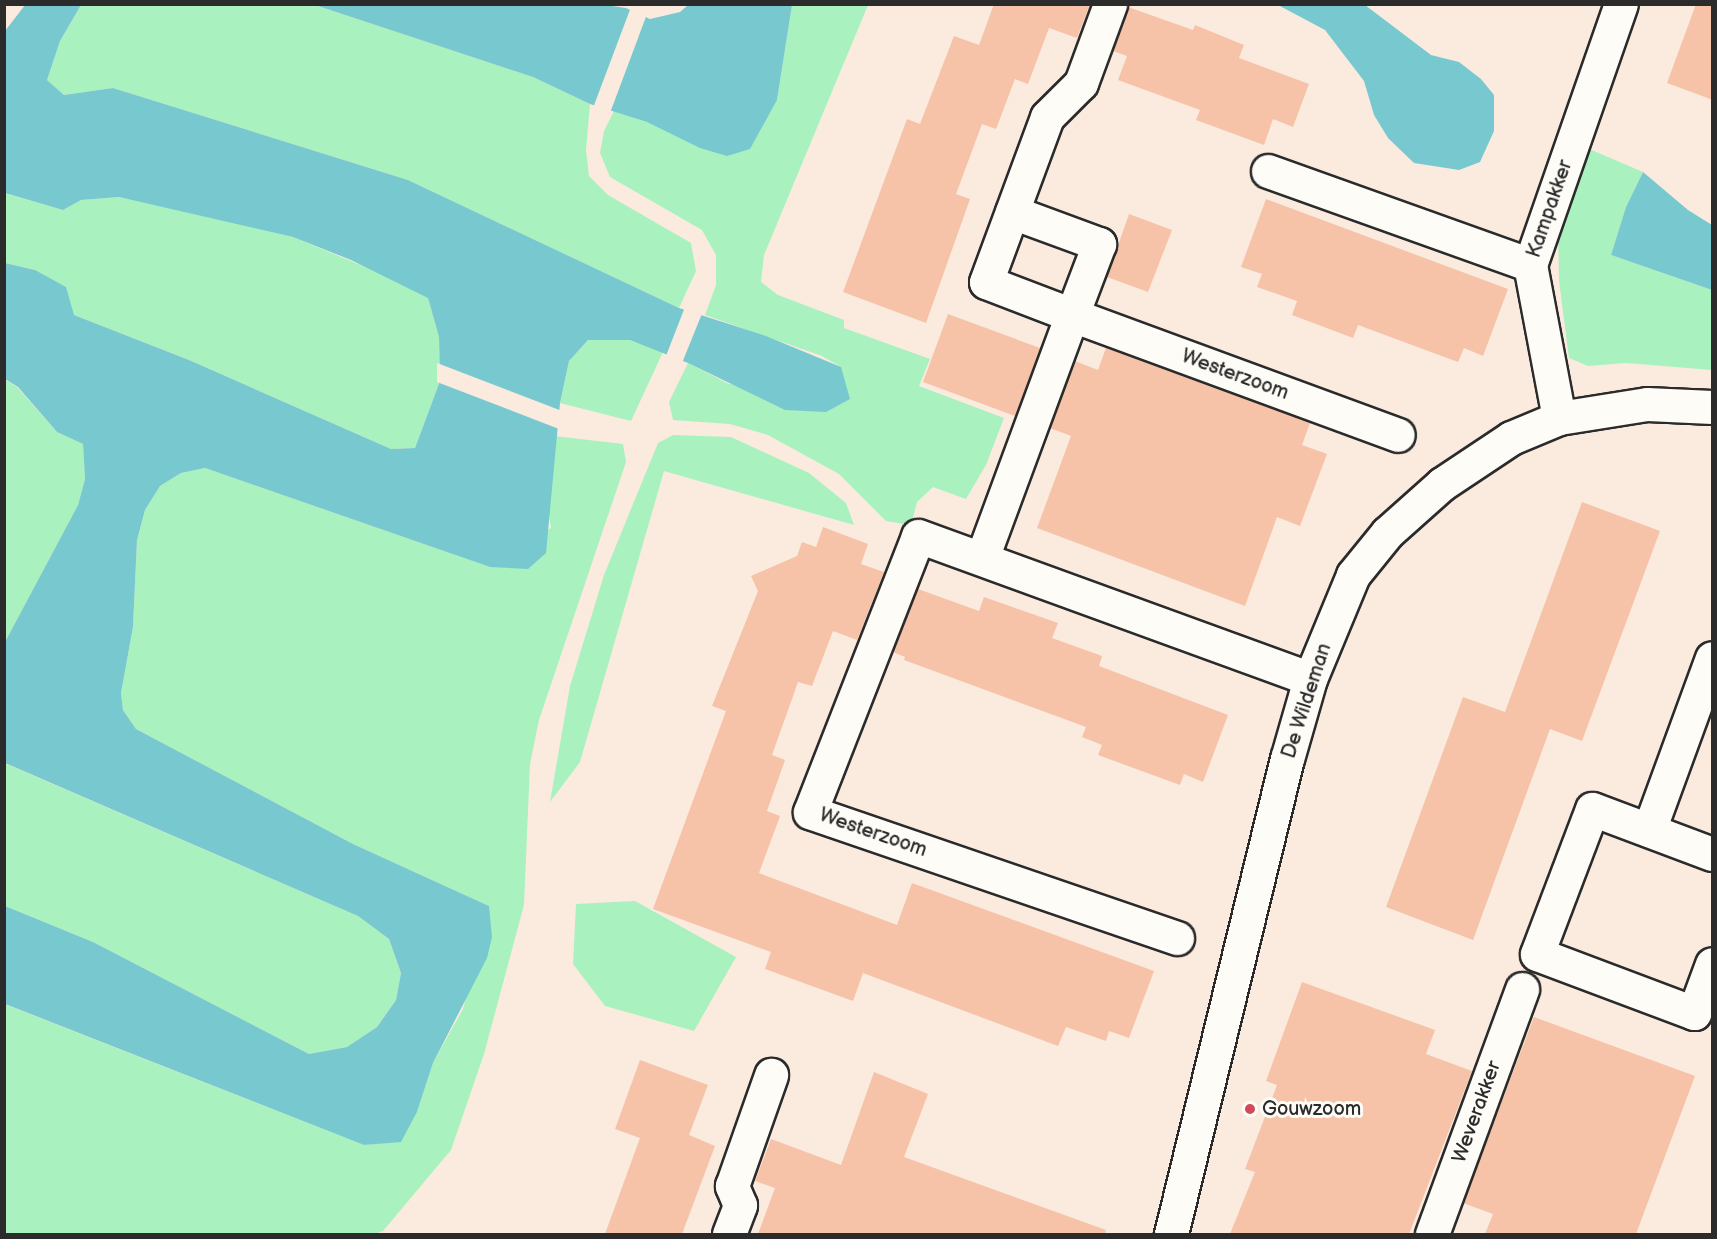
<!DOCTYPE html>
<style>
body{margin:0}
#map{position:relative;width:1717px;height:1239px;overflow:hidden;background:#fbebdf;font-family:"Balsamiq Sans",sans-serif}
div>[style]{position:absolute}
.green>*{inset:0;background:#a9f1be}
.water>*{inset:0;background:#78c9cf}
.pier>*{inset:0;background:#fbebdf}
.building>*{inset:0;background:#f6c2a8}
.roads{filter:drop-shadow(2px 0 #2b2b2b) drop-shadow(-2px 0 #2b2b2b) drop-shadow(0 2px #2b2b2b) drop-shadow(0 -2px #2b2b2b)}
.street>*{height:33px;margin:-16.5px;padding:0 16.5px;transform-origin:16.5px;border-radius:16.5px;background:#fdfcf7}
.secondary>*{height:33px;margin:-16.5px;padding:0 16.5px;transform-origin:16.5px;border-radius:16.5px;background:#fdfcf7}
.dots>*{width:16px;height:16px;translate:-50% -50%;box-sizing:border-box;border:3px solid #fdfcf7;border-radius:50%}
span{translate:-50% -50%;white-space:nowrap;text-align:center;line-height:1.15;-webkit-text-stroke:6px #fdfcf7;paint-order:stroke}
.street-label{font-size:20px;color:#2b2b2b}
.poi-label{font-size:20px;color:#2b2b2b}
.left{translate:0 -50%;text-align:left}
.frame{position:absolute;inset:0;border:6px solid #2b2b2b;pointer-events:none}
</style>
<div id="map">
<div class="green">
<div style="clip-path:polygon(81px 5px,315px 5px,533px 77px,590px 104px,586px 150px,589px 176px,608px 195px,691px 243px,696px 271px,679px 308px,408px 180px,113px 88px,64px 95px,47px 80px,60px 41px)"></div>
<div style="clip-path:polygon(792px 5px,868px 5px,764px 255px,761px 282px,778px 295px,844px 320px,844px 328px,930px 359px,919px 386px,1004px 418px,986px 465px,966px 499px,933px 487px,917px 502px,911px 525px,886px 521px,839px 474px,768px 435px,730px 424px,673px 420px,669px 402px,688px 363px,729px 384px,841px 367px,822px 356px,705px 315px,716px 285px,716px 255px,702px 230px,610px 177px,600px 153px,604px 131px,614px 111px,647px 122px,777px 100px)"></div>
<div style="clip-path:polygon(1587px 148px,1643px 172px,1626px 207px,1611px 255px,1712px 290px,1712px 370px,1626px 363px,1588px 366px,1569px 358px,1559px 281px,1558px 226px)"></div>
<div style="clip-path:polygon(4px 193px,63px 210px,81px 200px,119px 197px,166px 207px,293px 237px,406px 284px,428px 298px,439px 337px,440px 381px,415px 448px,391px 449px,189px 360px,74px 315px,35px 270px,5px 263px)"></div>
<div style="clip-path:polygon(588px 340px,630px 340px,663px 352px,631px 421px,560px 403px,569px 361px)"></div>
<div style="clip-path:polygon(4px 379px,17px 387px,57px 432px,83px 444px,85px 479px,78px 505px,5px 642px)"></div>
<div style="clip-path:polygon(673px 435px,731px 437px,809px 473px,846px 503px,854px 525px,664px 471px,580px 762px,550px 802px,570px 686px,604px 575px,658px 443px)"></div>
<div style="clip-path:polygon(554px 436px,623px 444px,626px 462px,539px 720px,530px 764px,524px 905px,484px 1054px,451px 1150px,383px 1231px,375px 1234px,5px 1234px,4px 1004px,364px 1145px,401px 1141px,417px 1112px,433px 1063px,463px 1009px,489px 906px,353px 844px,136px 729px,123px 710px,121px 693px,133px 627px,137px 540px,145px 510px,160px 486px,181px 473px,205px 468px,490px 567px,551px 528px,548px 508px)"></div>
<div style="clip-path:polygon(4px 763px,358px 916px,389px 939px,401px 973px,396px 1000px,377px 1027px,347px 1047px,309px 1054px,93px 942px,5px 906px)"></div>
<div style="clip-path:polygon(635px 901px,736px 957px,694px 1031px,605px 1006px,573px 964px,576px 904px)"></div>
</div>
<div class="water">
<div style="clip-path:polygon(599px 4px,626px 8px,650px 19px,680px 12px,688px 5px,792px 5px,777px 100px,750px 149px,727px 156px,700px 148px,647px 122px,590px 104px,533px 77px,315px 5px)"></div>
<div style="clip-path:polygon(25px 5px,81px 5px,60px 41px,47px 80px,64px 95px,113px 88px,408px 180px,679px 308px,766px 336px,841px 367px,850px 399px,826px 412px,785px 410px,688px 363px,630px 340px,588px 340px,569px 361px,560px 403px,546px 553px,528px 569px,490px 567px,205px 468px,181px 473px,160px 486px,145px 510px,137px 540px,133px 627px,121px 693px,123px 710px,136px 729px,353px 844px,489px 906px,492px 937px,487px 958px,433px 1063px,417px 1112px,401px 1142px,364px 1145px,5px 1004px,5px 906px,93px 942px,309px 1054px,347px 1047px,377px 1027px,396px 1000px,401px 973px,389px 939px,358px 916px,5px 763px,5px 642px,78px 505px,85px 479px,83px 444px,57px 432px,18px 387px,5px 379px,5px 263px,35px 270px,66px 287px,74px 315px,189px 360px,391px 449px,415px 448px,440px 381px,439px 337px,428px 298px,351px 260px,293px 237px,119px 197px,81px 200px,63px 210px,5px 193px,5px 31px)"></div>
<div style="clip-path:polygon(1278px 5px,1365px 5px,1431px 55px,1459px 62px,1481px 79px,1494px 95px,1494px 131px,1480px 162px,1459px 170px,1414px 163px,1388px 138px,1374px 115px,1364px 81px,1325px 30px)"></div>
<div style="clip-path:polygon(1643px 172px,1688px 210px,1712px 225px,1712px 290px,1611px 255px,1626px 207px)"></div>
</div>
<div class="pier">
<div style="clip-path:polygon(631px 7px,647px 14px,610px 113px,593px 108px)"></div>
<div style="clip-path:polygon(685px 307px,703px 311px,682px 363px,666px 356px)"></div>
<div style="clip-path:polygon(437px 363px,562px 411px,559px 429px,437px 382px)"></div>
</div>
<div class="building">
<div style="clip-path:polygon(994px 4px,1090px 4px,1077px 38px,1049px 28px,1028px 84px,1015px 79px,996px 129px,982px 124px,956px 194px,970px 199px,926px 323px,843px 292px,907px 119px,920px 124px,954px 36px,979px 45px)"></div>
<div style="clip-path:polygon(1696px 4px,1713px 4px,1713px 100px,1667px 83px)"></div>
<div style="clip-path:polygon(1128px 7px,1193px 30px,1195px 25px,1244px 45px,1239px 58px,1309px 84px,1293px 127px,1273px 119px,1264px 145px,1196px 120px,1200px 110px,1118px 80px,1127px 56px,1113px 51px)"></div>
<div style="clip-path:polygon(1266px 199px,1508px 289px,1483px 356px,1464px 348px,1458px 362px,1358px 325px,1353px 338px,1292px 315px,1297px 301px,1257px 287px,1262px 274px,1241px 267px)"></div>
<div style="clip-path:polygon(1129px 214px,1172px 230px,1148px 292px,1107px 277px)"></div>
<div style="clip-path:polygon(948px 314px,1040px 348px,1015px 416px,923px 382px)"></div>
<div style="clip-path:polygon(1106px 348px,1310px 423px,1302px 445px,1327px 454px,1300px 526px,1277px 517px,1245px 606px,1037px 528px,1071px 436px,1050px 428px,1075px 361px,1098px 370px)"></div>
<div style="clip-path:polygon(1582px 502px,1660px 531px,1582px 741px,1550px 729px,1473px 940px,1386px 907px,1463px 697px,1505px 712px)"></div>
<div style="clip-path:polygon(823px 527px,868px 544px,861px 564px,884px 572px,857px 640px,833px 631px,812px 686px,798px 682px,772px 755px,785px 760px,767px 811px,780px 816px,759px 873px,897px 925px,912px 883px,1154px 971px,1129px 1038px,1109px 1031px,1106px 1041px,1066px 1027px,1058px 1046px,863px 973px,853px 1001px,765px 969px,771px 952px,653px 909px,726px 711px,712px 706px,758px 591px,751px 576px,797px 556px,802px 542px,816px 547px)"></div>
<div style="clip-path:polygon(918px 589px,979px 611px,984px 597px,1058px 623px,1052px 638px,1102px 656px,1099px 666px,1228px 715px,1203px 782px,1184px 774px,1180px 785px,1098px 755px,1102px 745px,1082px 737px,1086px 727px,904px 660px,905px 657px,893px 652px)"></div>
<div style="clip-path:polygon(1302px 982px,1435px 1030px,1426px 1054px,1472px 1071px,1409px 1234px,1230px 1234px,1255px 1172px,1245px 1169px,1277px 1085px,1266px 1081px)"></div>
<div style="clip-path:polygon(1534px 1017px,1695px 1076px,1636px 1234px,1485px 1234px,1493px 1214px,1463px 1203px)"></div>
<div style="clip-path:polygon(640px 1060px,708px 1085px,689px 1135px,715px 1146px,682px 1234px,605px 1234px,640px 1138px,615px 1129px)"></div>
<div style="clip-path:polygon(874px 1072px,928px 1094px,904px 1157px,1106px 1230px,1105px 1234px,758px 1234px,775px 1188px,755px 1181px,771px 1139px,841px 1165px)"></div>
</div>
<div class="roads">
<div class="street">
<div style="left:1268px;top:171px;width:278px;rotate:19.7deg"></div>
<div style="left:1012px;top:212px;width:93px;rotate:20.2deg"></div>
<div style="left:1099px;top:244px;width:76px;rotate:110.8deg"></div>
<div style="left:1072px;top:315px;width:347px;rotate:20.2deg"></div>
<div style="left:1559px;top:418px;width:156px;rotate:-100.7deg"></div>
<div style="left:1530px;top:265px;width:276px;rotate:-70.8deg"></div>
<div style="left:982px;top:558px;width:259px;rotate:-69.7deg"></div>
<div style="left:1072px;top:315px;width:92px;rotate:-159deg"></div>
<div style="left:986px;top:282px;width:176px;rotate:-69.7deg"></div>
<div style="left:1047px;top:117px;width:48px;rotate:-45deg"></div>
<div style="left:1081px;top:83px;width:84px;rotate:-69.8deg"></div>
<div style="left:1649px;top:830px;width:183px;rotate:-69.9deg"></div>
<div style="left:1712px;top:854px;width:128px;rotate:-159.4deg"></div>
<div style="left:1592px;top:809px;width:155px;rotate:110.8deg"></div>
<div style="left:1537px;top:954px;width:168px;rotate:20.6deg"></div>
<div style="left:1694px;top:1013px;width:52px;rotate:-69.8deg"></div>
<div style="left:1177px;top:938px;width:388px;rotate:-161.1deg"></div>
<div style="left:810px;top:812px;width:296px;rotate:-68.6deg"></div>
<div style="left:918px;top:536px;width:417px;rotate:20deg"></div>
<div style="left:729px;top:1234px;width:31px;rotate:-69deg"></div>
<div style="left:740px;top:1205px;width:21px;rotate:-113deg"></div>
<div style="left:732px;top:1186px;width:118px;rotate:-70.6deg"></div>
<div style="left:1432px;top:1234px;width:261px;rotate:-69.8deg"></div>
</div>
<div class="secondary">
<div style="left:1171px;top:1234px;width:489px;rotate:-76.3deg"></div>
<div style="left:1287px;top:759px;width:83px;rotate:-74deg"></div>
<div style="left:1310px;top:679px;width:113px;rotate:-67.5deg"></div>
<div style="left:1353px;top:575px;width:54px;rotate:-51deg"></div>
<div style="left:1387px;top:533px;width:74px;rotate:-41.7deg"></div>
<div style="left:1442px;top:484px;width:83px;rotate:-33.7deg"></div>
<div style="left:1511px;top:438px;width:52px;rotate:-22.6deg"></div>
<div style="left:1559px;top:418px;width:89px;rotate:-9deg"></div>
<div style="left:1647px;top:404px;width:65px;rotate:2.6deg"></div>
</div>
</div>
<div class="dots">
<div style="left:1250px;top:1109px;background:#d1495b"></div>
</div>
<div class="street-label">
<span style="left:1550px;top:209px;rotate:-71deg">Kampakker</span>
<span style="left:1235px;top:375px;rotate:20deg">Westerzoom</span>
<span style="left:1307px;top:701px;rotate:-72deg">De Wildeman</span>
<span style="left:873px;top:833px;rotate:19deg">Westerzoom</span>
<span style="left:1477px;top:1112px;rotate:-70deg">Weverakker</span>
</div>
<div class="poi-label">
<span class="left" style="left:1262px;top:1109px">Gouwzoom</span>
</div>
<div class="frame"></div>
</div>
